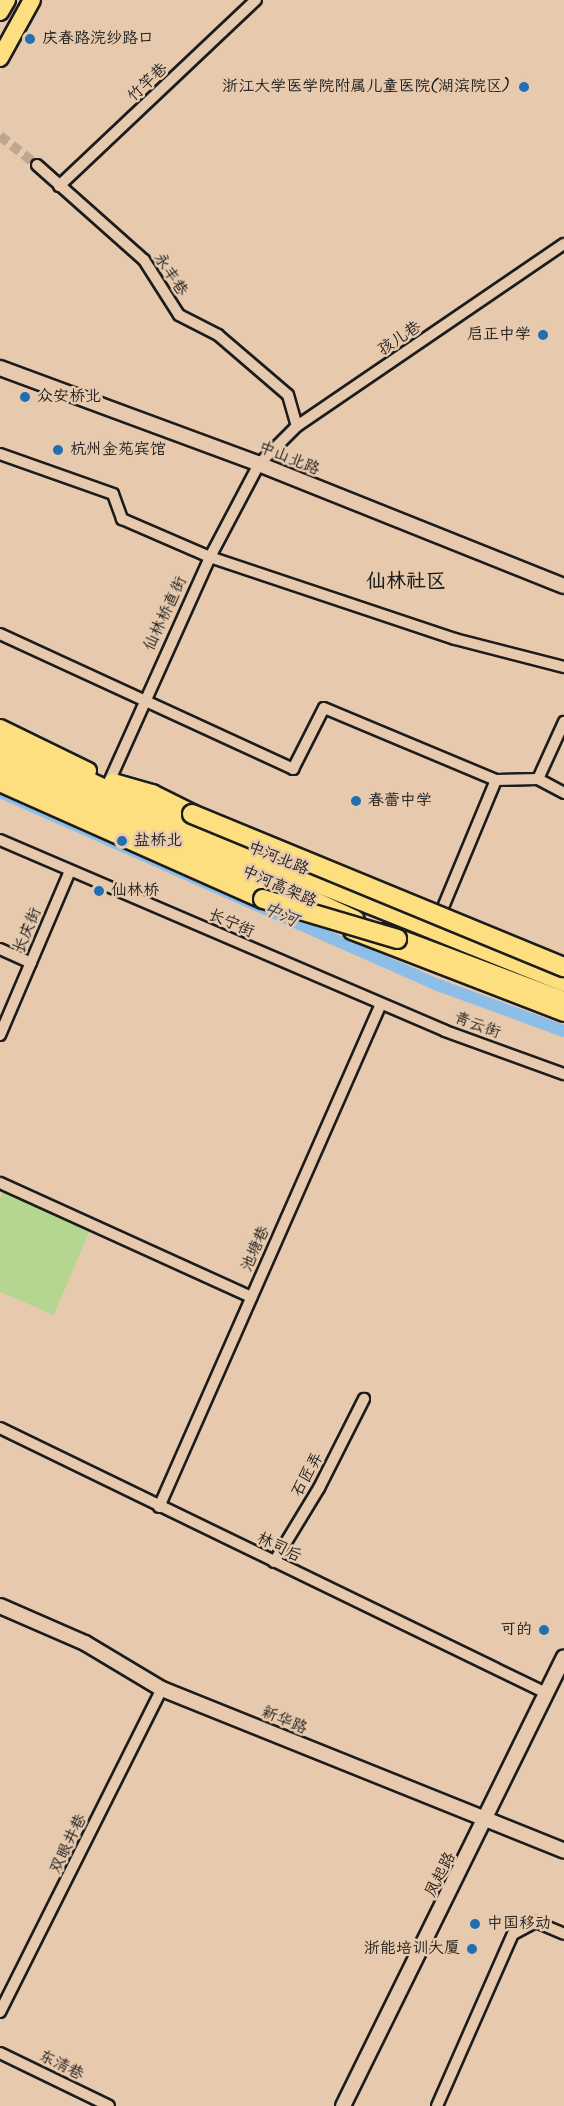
<!DOCTYPE html>
<meta charset="utf-8">
<style>
body{margin:0}
#map{position:relative;width:564px;height:2106px;overflow:hidden;background:#e7caad;font-family:Kalam,"LXGW WenKai TC",sans-serif}
div>[style]{position:absolute}
.green>*{inset:0;background:#b4d690}
.canal>*{height:12px;margin:-6px;padding:0 6px;transform-origin:6px;border-radius:6px;background:#8cbee8}
.street-tunnel>*{height:10px;margin-top:-5px;transform-origin:0;background:repeating-linear-gradient(90deg,#bea790 0 10px,transparent 0 15px)}
.roads{filter:drop-shadow(2px 0 #1c1c1c) drop-shadow(-2px 0 #1c1c1c) drop-shadow(0 2px #1c1c1c) drop-shadow(0 -2px #1c1c1c)}
.street>*{height:10px;margin:-5px;padding:0 5px;transform-origin:5px;border-radius:5px;background:#e7caad}
.secondary>*{height:14px;margin:-7px;padding:0 7px;transform-origin:7px;border-radius:7px;background:#e7caad}
.primary>*{height:16px;margin:-8px;padding:0 8px;transform-origin:8px;border-radius:8px;background:#fedf80}
.highway>*{height:18px;margin:-9px;padding:0 9px;transform-origin:9px;border-radius:9px;background:#fedf80}
.bridges{filter:drop-shadow(2px 0 #1c1c1c) drop-shadow(-2px 0 #1c1c1c) drop-shadow(0 2px #1c1c1c) drop-shadow(0 -2px #1c1c1c)}
.highway-bridge>*{height:18px;margin:-9px;padding:0 9px;transform-origin:9px;border-radius:9px;background:#fedf80}
.dots>*{width:16px;height:16px;translate:-50% -50%;box-sizing:border-box;border:3px solid #e7caad;border-radius:50%}
span{translate:-50% -50%;white-space:nowrap;text-align:center;line-height:1.15;-webkit-text-stroke:5px #e7caad;paint-order:stroke}
.poi-label{font-size:16px;color:#1c1c1c}
.left{translate:0 -50%;text-align:left}
.right{translate:-100% -50%;text-align:right}
.street-label{font-size:16px;color:#1c1c1c}
.water-label{font-size:18px;color:#323c45;font-style:italic}
.quarter-label{font-size:20px;color:#1c1c1c;font-weight:700}
</style>
<div id="map">
<div class="green">
<div style="clip-path:polygon(6px 1185px,92px 1225px,54px 1315px,0 1292px,0 1199px)"></div>
</div>
<div class="canal">
<div style="left:0;top:792px;width:479px;rotate:23.8deg"></div>
<div style="left:438px;top:985px;width:134px;rotate:20.1deg"></div>
</div>
<div class="street-tunnel">
<div style="left:0;top:136px;width:47px;rotate:38.1deg"></div>
</div>
<div class="roads">
<div class="street">
<div style="left:37px;top:165px;width:143px;rotate:41.6deg"></div>
<div style="left:144px;top:260px;width:65px;rotate:57.5deg"></div>
<div style="left:179px;top:315px;width:44px;rotate:27.1deg"></div>
<div style="left:218px;top:335px;width:92px;rotate:40.6deg"></div>
<div style="left:288px;top:395px;width:32px;rotate:74deg"></div>
<div style="left:59px;top:186px;width:271px;rotate:-43.4deg"></div>
<div style="left:0;top:454px;width:120px;rotate:19.5deg"></div>
<div style="left:113px;top:494px;width:27px;rotate:70deg"></div>
<div style="left:122px;top:519px;width:96px;rotate:23.4deg"></div>
<div style="left:210px;top:557px;width:258px;rotate:18.5deg"></div>
<div style="left:455px;top:639px;width:113px;rotate:14.4deg"></div>
<div style="left:0;top:634px;width:323px;rotate:24.7deg"></div>
<div style="left:293px;top:769px;width:68px;rotate:-63.1deg"></div>
<div style="left:324px;top:708px;width:186px;rotate:22.7deg"></div>
<div style="left:496px;top:780px;width:151px;rotate:112.6deg"></div>
<div style="left:538px;top:779px;width:63px;rotate:-65.5deg"></div>
<div style="left:496px;top:780px;width:42px;rotate:-1.4deg"></div>
<div style="left:538px;top:779px;width:30px;rotate:28deg"></div>
<div style="left:109px;top:782px;width:247px;rotate:-65.8deg"></div>
<div style="left:210px;top:557px;width:105px;rotate:-62.2deg"></div>
<div style="left:259px;top:464px;width:54px;rotate:-45deg"></div>
<div style="left:297px;top:426px;width:323px;rotate:-34.3deg"></div>
<div style="left:0;top:840px;width:484px;rotate:23.2deg"></div>
<div style="left:445px;top:1031px;width:127px;rotate:19.9deg"></div>
<div style="left:0;top:949px;width:34px;rotate:24deg"></div>
<div style="left:0;top:1035px;width:178px;rotate:-66.9deg"></div>
<div style="left:0;top:1183px;width:276px;rotate:24.4deg"></div>
<div style="left:0;top:1428px;width:607px;rotate:25.89deg"></div>
<div style="left:159px;top:1507px;width:550px;rotate:-66.19deg"></div>
<div style="left:274px;top:1562px;width:87px;rotate:-58.7deg"></div>
<div style="left:319px;top:1488px;width:100px;rotate:-63.2deg"></div>
<div style="left:0;top:2012px;width:361px;rotate:-63.4deg"></div>
<div style="left:0;top:2053px;width:121px;rotate:25.9deg"></div>
<div style="left:437px;top:2106px;width:188px;rotate:-66.2deg"></div>
<div style="left:513px;top:1934px;width:26px;rotate:-28deg"></div>
<div style="left:536px;top:1922px;width:30px;rotate:23deg"></div>
</div>
<div class="secondary">
<div style="left:0;top:368px;width:276px;rotate:20.3deg"></div>
<div style="left:259px;top:464px;width:328px;rotate:21.8deg"></div>
<div style="left:0;top:1606px;width:93px;rotate:23.5deg"></div>
<div style="left:85px;top:1643px;width:90px;rotate:30.9deg"></div>
<div style="left:162px;top:1689px;width:433px;rotate:21.9deg"></div>
<div style="left:343px;top:2106px;width:500px;rotate:-63.79deg"></div>
</div>
<div class="primary">
<div style="left:0;top:12px;width:14px;rotate:-60deg"></div>
<div style="left:0;top:58px;width:66px;rotate:-61.1deg"></div>
<div style="left:0;top:728px;width:98px;rotate:26deg"></div>
<div style="left:0;top:767px;width:106px;rotate:26.8deg"></div>
<div style="left:95px;top:815px;width:208px;rotate:23.9deg"></div>
<div style="left:352px;top:931px;width:227px;rotate:21.1deg"></div>
</div>
<div class="highway">
<div style="left:0;top:739px;width:254px;rotate:25.5deg"></div>
<div style="left:229px;top:848px;width:361px;rotate:21.8deg"></div>
<div style="left:0;top:756px;width:391px;rotate:24.8deg"></div>
<div style="left:0;top:782px;width:288px;rotate:24deg"></div>
<div style="left:113px;top:783px;width:41px;rotate:15.8deg"></div>
<div style="left:152px;top:794px;width:45px;rotate:26.6deg"></div>
<div style="left:383px;top:933px;width:193px;rotate:20.6deg"></div>
</div>
</div>
<div class="bridges">
<div class="highway-bridge">
<div style="left:192px;top:814px;width:402px;rotate:22.4deg"></div>
<div style="left:263px;top:899px;width:140px;rotate:16.6deg"></div>
</div>
</div>
<div class="dots">
<div style="left:30px;top:39px;background:#1f6fb2"></div>
<div style="left:524px;top:87px;background:#1f6fb2"></div>
<div style="left:543px;top:335px;background:#1f6fb2"></div>
<div style="left:25px;top:397px;background:#1f6fb2"></div>
<div style="left:58px;top:450px;background:#1f6fb2"></div>
<div style="left:356px;top:801px;background:#1f6fb2"></div>
<div style="left:122px;top:841px;background:#1f6fb2"></div>
<div style="left:99px;top:891px;background:#1f6fb2"></div>
<div style="left:544px;top:1630px;background:#1f6fb2"></div>
<div style="left:475px;top:1924px;background:#1f6fb2"></div>
<div style="left:472px;top:1949px;background:#1f6fb2"></div>
</div>
<div class="poi-label">
<span class="left" style="left:42px;top:39px">庆春路浣纱路口</span>
<span class="right" style="left:510px;top:87px">浙江大学医学院附属儿童医院(湖滨院区)</span>
<span class="right" style="left:531px;top:335px">启正中学</span>
<span class="left" style="left:37px;top:397px">众安桥北</span>
<span class="left" style="left:70px;top:450px">杭州金苑宾馆</span>
<span class="left" style="left:368px;top:801px">春蕾中学</span>
<span class="left" style="left:134px;top:841px">盐桥北</span>
<span class="left" style="left:111px;top:891px">仙林桥</span>
<span class="right" style="left:532px;top:1630px">可的</span>
<span class="left" style="left:487px;top:1924px">中国移动</span>
<span class="right" style="left:460px;top:1949px">浙能培训大厦</span>
</div>
<div class="street-label">
<span style="left:148px;top:83px;rotate:-43deg">竹竿巷</span>
<span style="left:170px;top:275px;rotate:56deg">永丰巷</span>
<span style="left:400px;top:339px;rotate:-34deg">孩儿巷</span>
<span style="left:289px;top:459px;rotate:22deg">中山北路</span>
<span style="left:166px;top:614px;rotate:-65deg">仙林桥直街</span>
<span style="left:278px;top:859px;rotate:22deg">中河北路</span>
<span style="left:279px;top:887px;rotate:24deg">中河高架路</span>
<span style="left:231px;top:924px;rotate:23deg">长宁街</span>
<span style="left:28px;top:931px;rotate:-67deg">长庆街</span>
<span style="left:477px;top:1026px;rotate:20deg">青云街</span>
<span style="left:256px;top:1249px;rotate:-66deg">池塘巷</span>
<span style="left:308px;top:1475px;rotate:-61deg">石匠弄</span>
<span style="left:279px;top:1548px;rotate:26deg">林司后</span>
<span style="left:284px;top:1721px;rotate:22deg">新华路</span>
<span style="left:69px;top:1844px;rotate:-64deg">双眼井巷</span>
<span style="left:441px;top:1875px;rotate:-63deg">凤起路</span>
<span style="left:61px;top:2066px;rotate:26deg">东清巷</span>
</div>
<div class="water-label">
<span style="left:280px;top:916px;rotate:24deg">中河</span>
</div>
<div class="quarter-label">
<span style="left:406px;top:582px">仙林社区</span>
</div>
</div>
